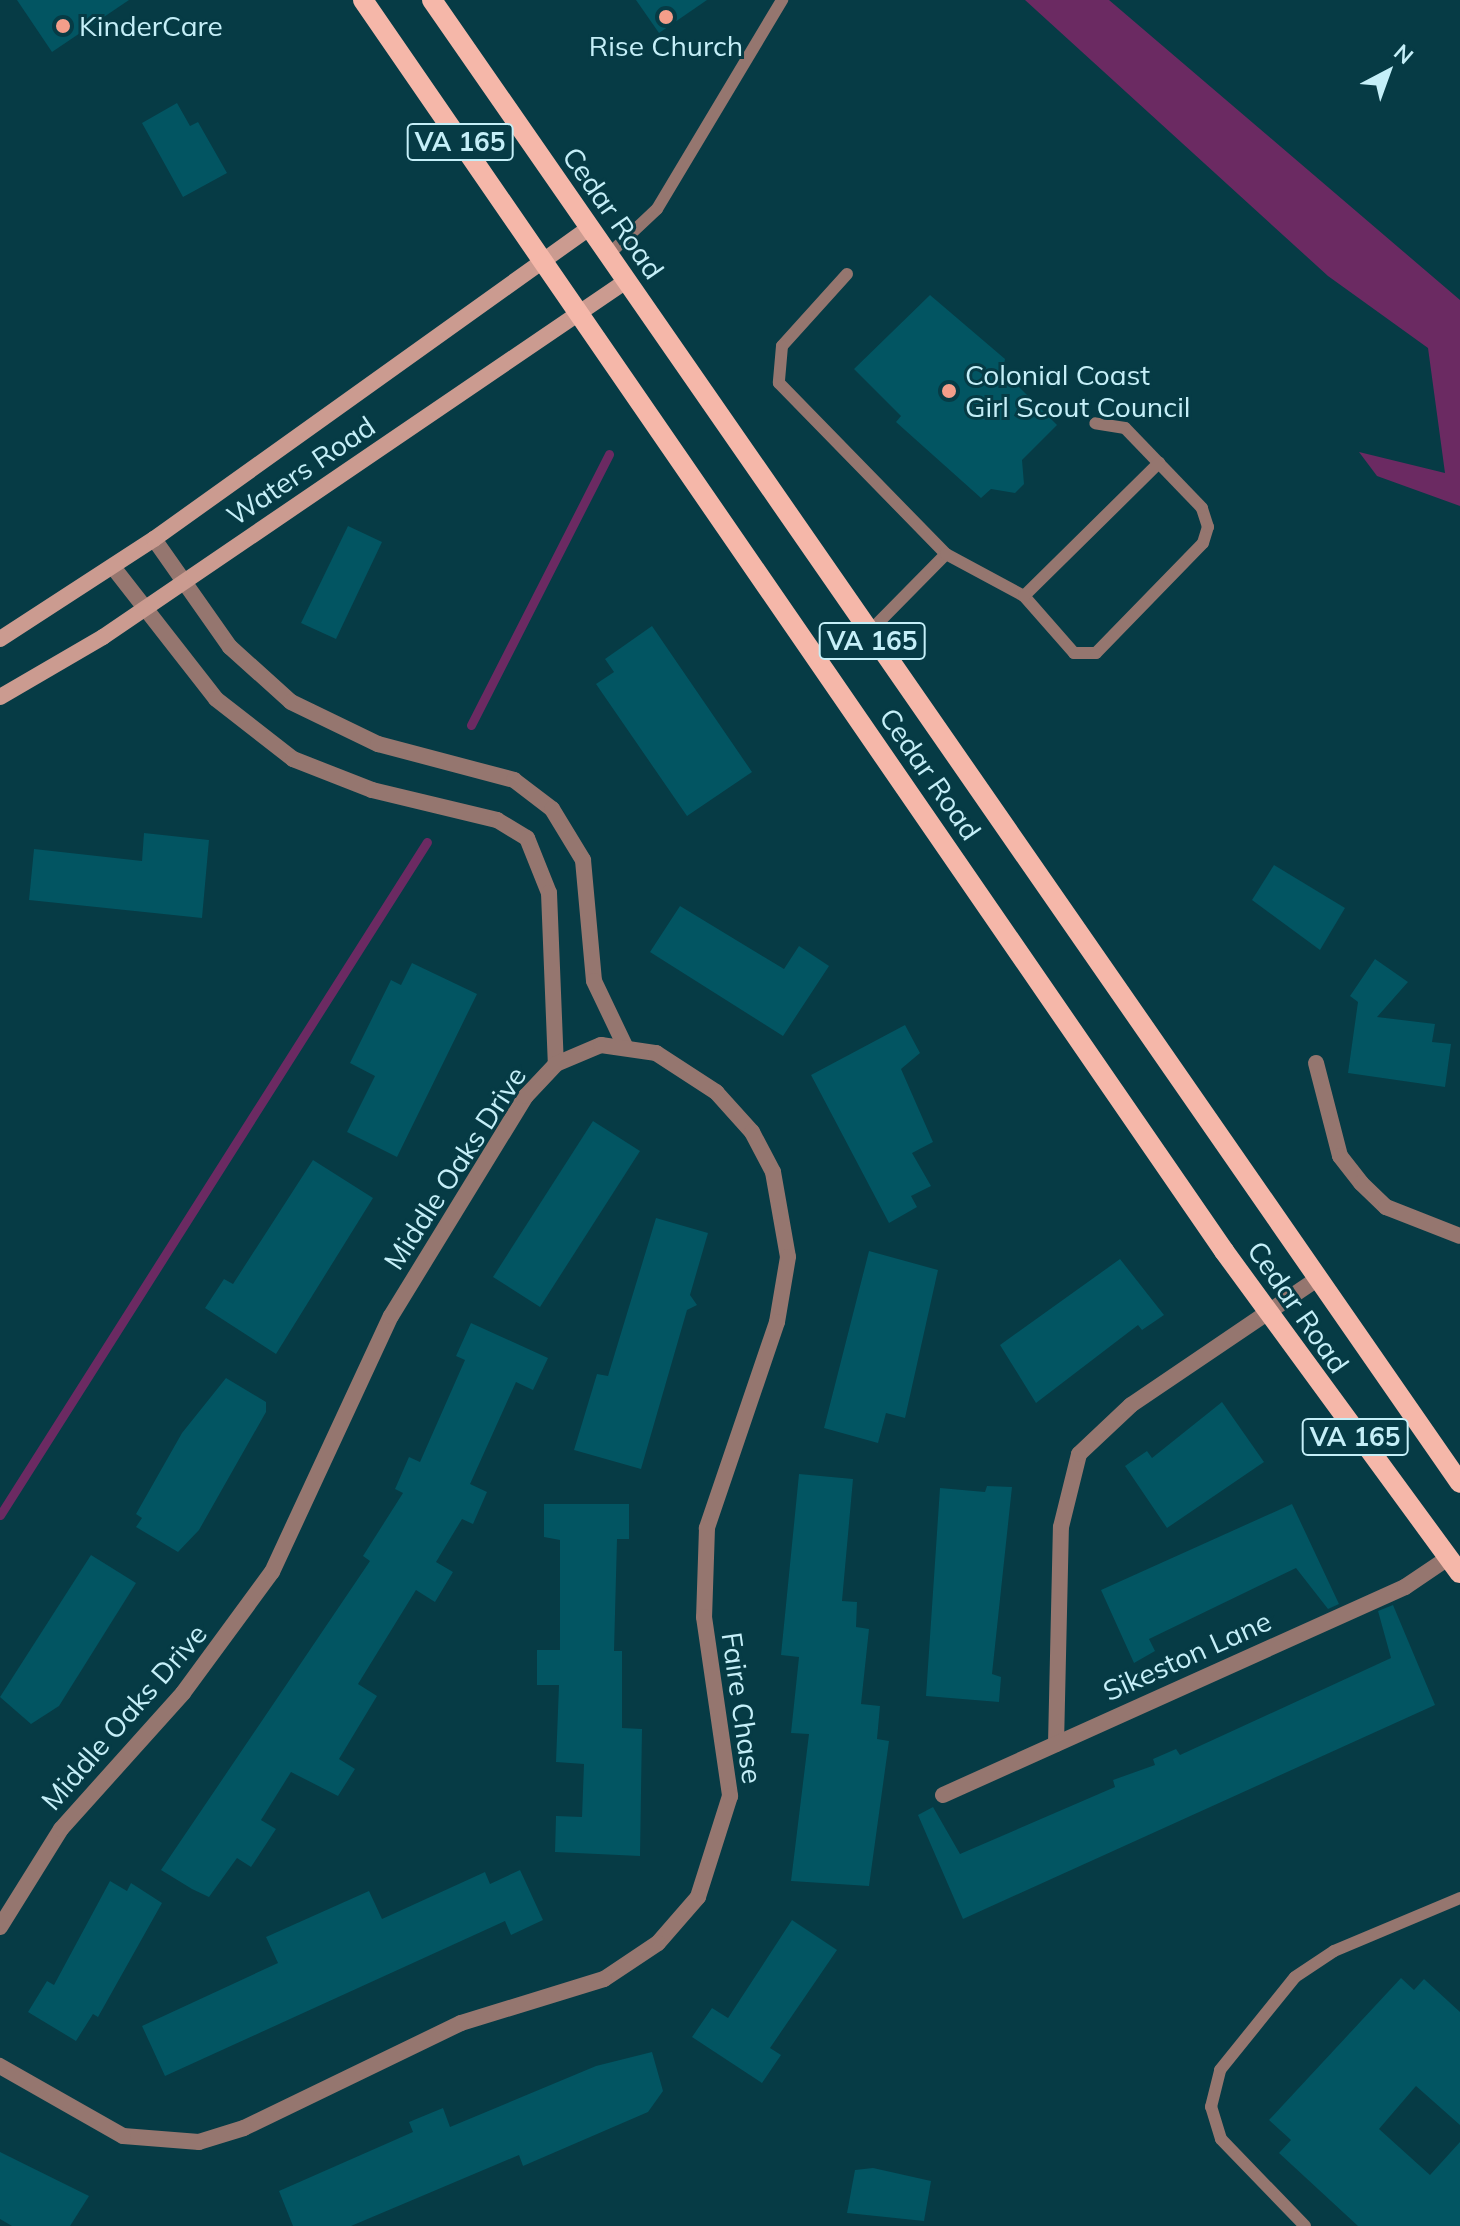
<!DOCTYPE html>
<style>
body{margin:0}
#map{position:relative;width:1460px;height:2226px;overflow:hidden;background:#063b45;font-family:Mulish,sans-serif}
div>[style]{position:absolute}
.water>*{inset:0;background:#6b2a62}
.stream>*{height:9px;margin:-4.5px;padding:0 4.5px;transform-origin:4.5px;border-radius:4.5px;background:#6b2a62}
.building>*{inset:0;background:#025562}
.lane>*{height:12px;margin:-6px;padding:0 6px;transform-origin:6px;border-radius:6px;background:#95766f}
.street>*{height:16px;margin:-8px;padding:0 8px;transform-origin:8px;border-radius:8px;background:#95766f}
.secondary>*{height:16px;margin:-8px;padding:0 8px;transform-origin:8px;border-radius:8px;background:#cb9b90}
.primary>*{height:20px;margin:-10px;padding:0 10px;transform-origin:10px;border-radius:10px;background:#f5b7a9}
.dots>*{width:22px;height:22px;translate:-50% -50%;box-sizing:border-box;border:4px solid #063b45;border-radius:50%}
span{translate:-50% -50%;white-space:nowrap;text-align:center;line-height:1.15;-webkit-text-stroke:6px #063b45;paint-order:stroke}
.shield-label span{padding:2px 6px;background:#063b45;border:2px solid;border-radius:6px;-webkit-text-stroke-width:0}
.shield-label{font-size:26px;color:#c5eff8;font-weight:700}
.poi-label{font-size:28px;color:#c5eff8}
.left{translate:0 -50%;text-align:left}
.street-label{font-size:28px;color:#c5eff8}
.north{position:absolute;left:1348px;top:32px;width:80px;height:80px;-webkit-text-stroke:6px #063b45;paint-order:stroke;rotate:41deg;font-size:22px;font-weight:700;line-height:32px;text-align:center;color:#c5eff8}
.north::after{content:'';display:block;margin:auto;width:28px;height:36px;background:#c5eff8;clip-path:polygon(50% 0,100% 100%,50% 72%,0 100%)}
</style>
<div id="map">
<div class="water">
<div style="clip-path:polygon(1025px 0,1109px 0,1460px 300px,1460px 506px,1377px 476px,1359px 452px,1445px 473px,1428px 348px,1328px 276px)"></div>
</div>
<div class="stream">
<div style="left:471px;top:725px;width:304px;rotate:-63deg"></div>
<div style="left:0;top:1515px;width:797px;rotate:-57.61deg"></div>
</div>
<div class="building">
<div style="clip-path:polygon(17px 0,129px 0,52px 52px)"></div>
<div style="clip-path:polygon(636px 0,707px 0,659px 33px)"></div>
<div style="clip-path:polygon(177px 103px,190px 126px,198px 122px,227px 173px,183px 197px,142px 123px)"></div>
<div style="clip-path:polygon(930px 295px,1005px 359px,1003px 371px,1057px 425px,1022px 460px,1024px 484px,1015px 493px,991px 489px,981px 498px,896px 422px,901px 416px,854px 369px)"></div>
<div style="clip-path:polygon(348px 526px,382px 542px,336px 639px,301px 623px)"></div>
<div style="clip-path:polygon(652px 626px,752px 772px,687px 816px,596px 684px,614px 672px,605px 659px)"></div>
<div style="clip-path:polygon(144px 833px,209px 840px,202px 918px,29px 900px,34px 849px,142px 861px)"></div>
<div style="clip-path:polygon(1274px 865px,1345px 908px,1320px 950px,1252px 900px)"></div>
<div style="clip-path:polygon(680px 906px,784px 969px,799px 946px,829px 966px,783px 1036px,650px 952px)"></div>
<div style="clip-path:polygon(1375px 959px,1408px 982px,1377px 1017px,1435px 1024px,1432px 1042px,1451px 1044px,1445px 1087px,1348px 1073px,1358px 1002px,1350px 996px)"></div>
<div style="clip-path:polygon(412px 963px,477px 994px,397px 1157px,347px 1132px,375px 1076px,350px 1063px,391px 980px,401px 985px)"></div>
<div style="clip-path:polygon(905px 1025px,920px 1053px,901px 1069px,933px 1142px,912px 1153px,931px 1186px,911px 1196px,917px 1207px,889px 1223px,811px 1075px)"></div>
<div style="clip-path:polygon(593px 1121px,640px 1151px,540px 1307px,493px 1277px)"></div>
<div style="clip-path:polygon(313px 1160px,373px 1198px,276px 1354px,205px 1308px,224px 1279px,233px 1284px)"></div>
<div style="clip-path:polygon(656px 1218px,708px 1233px,690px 1295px,697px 1305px,687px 1310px,641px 1469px,574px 1450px,597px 1374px,608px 1376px)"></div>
<div style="clip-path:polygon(869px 1251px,938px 1270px,905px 1418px,886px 1413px,878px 1443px,824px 1428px)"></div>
<div style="clip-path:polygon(1120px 1259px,1164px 1315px,1142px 1330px,1138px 1325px,1036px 1403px,1000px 1345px)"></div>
<div style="clip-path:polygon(471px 1323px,548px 1358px,533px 1390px,516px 1382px,470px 1484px,487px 1492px,473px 1524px,462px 1519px,436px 1562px,453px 1572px,435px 1602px,416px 1590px,358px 1684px,377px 1696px,339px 1759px,355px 1769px,338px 1796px,291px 1772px,261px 1820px,276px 1829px,251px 1867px,237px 1858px,209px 1897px,192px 1889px,161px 1870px,370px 1561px,363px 1556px,403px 1493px,395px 1489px,409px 1457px,420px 1462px,465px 1360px,456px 1356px)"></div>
<div style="clip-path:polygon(226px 1378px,266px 1402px,266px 1412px,199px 1530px,178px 1552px,136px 1527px,142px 1518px,136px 1514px,182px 1433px)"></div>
<div style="clip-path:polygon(1222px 1402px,1264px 1462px,1167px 1528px,1125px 1466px,1147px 1451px,1152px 1458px)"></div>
<div style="clip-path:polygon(799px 1474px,853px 1479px,842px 1601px,857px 1602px,856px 1627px,869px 1629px,861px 1704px,880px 1706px,877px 1739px,889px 1741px,869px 1886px,791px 1881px,809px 1734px,791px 1733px,799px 1657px,781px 1655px)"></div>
<div style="clip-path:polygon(987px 1486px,1012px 1487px,992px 1674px,1001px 1677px,999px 1702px,926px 1696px,940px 1488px,985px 1492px)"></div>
<div style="clip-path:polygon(544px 1504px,629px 1504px,629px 1539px,617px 1539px,614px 1651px,622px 1651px,622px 1728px,642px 1729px,640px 1856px,555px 1852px,556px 1816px,582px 1817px,584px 1764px,556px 1762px,559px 1685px,537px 1685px,537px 1650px,560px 1650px,560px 1540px,544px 1537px)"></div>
<div style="clip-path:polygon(1292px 1504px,1339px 1604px,1328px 1609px,1296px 1568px,1149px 1639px,1155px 1651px,1134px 1663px,1101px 1590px)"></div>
<div style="clip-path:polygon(91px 1555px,136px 1583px,59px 1706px,31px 1724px,0 1697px)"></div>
<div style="clip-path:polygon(1393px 1605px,1435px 1705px,963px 1919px,918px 1815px,933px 1807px,960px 1854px,1115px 1787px,1113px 1780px,1155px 1765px,1153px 1759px,1176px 1749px,1180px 1755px,1391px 1658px,1378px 1611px)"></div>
<div style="clip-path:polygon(520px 1870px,543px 1920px,511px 1935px,505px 1921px,165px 2076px,142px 2026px,278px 1963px,266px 1937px,369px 1891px,382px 1919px,485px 1872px,490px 1884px)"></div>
<div style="clip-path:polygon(110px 1881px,127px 1891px,131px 1883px,162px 1903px,98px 2017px,93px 2014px,76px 2041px,28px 2012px,47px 1981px,54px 1985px)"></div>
<div style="clip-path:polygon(792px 1920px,837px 1950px,770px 2048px,781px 2055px,762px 2083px,692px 2037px,712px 2008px,728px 2018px)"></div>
<div style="clip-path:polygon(1401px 1978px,1414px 1990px,1424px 1979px,1460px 2012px,1460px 2125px,1416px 2086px,1379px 2129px,1430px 2175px,1460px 2142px,1460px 2226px,1358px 2226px,1279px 2153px,1291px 2140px,1269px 2120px)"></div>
<div style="clip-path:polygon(652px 2052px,663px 2091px,648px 2112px,523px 2166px,519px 2155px,351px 2226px,293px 2226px,279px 2191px,413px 2132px,409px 2122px,443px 2108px,450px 2127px,596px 2066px)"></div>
<div style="clip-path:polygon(0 2152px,89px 2196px,70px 2226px,12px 2226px,0 2219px)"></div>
<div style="clip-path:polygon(873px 2168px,931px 2181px,924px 2221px,847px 2213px,855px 2170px)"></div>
</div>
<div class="lane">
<div style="left:608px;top:255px;width:67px;rotate:-43.2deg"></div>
<div style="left:657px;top:209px;width:244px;rotate:-59.1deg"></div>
<div style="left:847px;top:274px;width:97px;rotate:132.1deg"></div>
<div style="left:782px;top:346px;width:37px;rotate:95deg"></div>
<div style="left:779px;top:383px;width:239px;rotate:45.7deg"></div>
<div style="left:946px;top:554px;width:112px;rotate:134.6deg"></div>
<div style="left:946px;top:554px;width:89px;rotate:28.3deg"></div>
<div style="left:1024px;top:596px;width:76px;rotate:48.7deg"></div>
<div style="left:1074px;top:653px;width:22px"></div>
<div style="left:1096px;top:653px;width:153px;rotate:-45.8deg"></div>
<div style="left:1203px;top:543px;width:17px;rotate:-73deg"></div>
<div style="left:1208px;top:527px;width:20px;rotate:-108deg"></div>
<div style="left:1202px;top:508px;width:111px;rotate:-133.9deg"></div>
<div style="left:1125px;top:428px;width:30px;rotate:-171deg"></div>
<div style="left:1024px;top:596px;width:190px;rotate:-44.6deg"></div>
<div style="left:1305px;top:2226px;width:121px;rotate:-134deg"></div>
<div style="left:1221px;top:2139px;width:34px;rotate:-107deg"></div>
<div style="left:1211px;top:2107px;width:38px;rotate:-76deg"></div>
<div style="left:1220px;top:2070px;width:119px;rotate:-51.1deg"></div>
<div style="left:1295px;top:1977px;width:47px;rotate:-33.7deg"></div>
<div style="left:1334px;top:1951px;width:137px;rotate:-22.8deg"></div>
</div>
<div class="street">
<div style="left:154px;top:539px;width:132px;rotate:54.9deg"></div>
<div style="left:230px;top:647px;width:82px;rotate:42deg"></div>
<div style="left:291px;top:702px;width:97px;rotate:25.8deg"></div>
<div style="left:378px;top:744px;width:141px;rotate:14.8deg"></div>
<div style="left:514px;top:780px;width:48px;rotate:37.3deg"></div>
<div style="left:552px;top:809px;width:60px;rotate:58.7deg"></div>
<div style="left:583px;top:860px;width:121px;rotate:84.8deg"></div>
<div style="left:594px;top:981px;width:72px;rotate:64.5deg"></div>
<div style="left:113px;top:567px;width:167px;rotate:52deg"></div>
<div style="left:216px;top:699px;width:98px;rotate:37.9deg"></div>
<div style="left:293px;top:759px;width:85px;rotate:21.4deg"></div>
<div style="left:372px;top:790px;width:129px;rotate:13.5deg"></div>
<div style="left:497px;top:820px;width:35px;rotate:31deg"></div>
<div style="left:527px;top:838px;width:59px;rotate:68.2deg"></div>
<div style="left:549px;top:893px;width:171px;rotate:87.7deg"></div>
<div style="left:1316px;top:1063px;width:96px;rotate:75.5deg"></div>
<div style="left:1340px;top:1156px;width:34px;rotate:52deg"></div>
<div style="left:1361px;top:1183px;width:35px;rotate:44deg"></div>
<div style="left:1386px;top:1207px;width:79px;rotate:21.4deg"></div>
<div style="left:1056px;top:1744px;width:217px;rotate:-88.7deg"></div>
<div style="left:1061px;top:1527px;width:75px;rotate:-76.1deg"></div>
<div style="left:1079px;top:1454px;width:71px;rotate:-43.3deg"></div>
<div style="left:1131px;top:1405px;width:221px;rotate:-34.1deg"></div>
<div style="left:943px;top:1795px;width:507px;rotate:-24.24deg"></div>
<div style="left:1405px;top:1587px;width:52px;rotate:-34deg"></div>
<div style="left:0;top:1927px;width:115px;rotate:-58.1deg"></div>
<div style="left:61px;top:1829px;width:183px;rotate:-48.1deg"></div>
<div style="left:183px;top:1693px;width:150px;rotate:-53.7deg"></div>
<div style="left:272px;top:1572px;width:282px;rotate:-65.1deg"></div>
<div style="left:391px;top:1316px;width:258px;rotate:-58.5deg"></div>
<div style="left:526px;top:1096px;width:44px;rotate:-46.8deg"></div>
<div style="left:556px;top:1064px;width:49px;rotate:-22.9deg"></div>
<div style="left:601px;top:1045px;width:56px;rotate:8.3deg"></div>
<div style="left:656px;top:1053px;width:72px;rotate:33deg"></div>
<div style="left:716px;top:1092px;width:54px;rotate:48deg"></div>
<div style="left:752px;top:1132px;width:45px;rotate:62.3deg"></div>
<div style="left:773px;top:1172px;width:86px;rotate:80deg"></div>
<div style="left:788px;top:1257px;width:66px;rotate:99.6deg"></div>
<div style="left:777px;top:1322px;width:218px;rotate:108.8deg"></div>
<div style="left:707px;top:1528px;width:89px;rotate:91.9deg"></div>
<div style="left:704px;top:1617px;width:181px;rotate:81.7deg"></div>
<div style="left:730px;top:1796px;width:106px;rotate:107.6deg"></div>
<div style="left:698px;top:1897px;width:61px;rotate:131deg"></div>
<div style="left:658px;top:1943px;width:65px;rotate:146.3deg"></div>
<div style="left:604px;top:1979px;width:150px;rotate:162.9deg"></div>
<div style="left:461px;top:2023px;width:241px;rotate:154.2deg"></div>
<div style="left:244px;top:2128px;width:47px;rotate:162.7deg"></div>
<div style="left:199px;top:2142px;width:76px;rotate:-175.5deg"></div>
<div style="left:123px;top:2136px;width:142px;rotate:-150.4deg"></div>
</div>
<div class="secondary">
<div style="left:0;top:639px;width:184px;rotate:-33deg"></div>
<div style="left:154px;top:539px;width:535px;rotate:-35.56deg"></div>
<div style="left:0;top:697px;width:119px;rotate:-30.2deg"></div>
<div style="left:103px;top:637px;width:633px;rotate:-34.24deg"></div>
</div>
<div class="primary">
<div style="left:363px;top:0;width:1519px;rotate:55.46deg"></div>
<div style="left:1224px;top:1251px;width:399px;rotate:53.8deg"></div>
<div style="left:432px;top:0;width:1804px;rotate:55.27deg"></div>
</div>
<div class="dots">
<div style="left:666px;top:17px;background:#f49e8a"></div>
<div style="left:63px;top:26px;background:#f49e8a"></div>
<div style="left:949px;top:391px;background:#f49e8a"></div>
</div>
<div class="shield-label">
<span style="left:460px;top:142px">VA 165</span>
<span style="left:872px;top:641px">VA 165</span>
<span style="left:1355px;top:1437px">VA 165</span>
</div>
<div class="poi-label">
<span class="left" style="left:79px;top:26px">KinderCare</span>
<span style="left:666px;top:46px">Rise Church</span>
<span class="left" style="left:965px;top:391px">Colonial Coast<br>Girl Scout Council</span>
</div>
<div class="street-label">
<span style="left:613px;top:213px;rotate:55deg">Cedar Road</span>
<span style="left:301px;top:471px;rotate:-34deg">Waters Road</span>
<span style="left:930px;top:774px;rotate:55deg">Cedar Road</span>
<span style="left:455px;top:1168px;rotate:-57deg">Middle Oaks Drive</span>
<span style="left:1298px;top:1307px;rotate:55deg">Cedar Road</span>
<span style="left:1187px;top:1656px;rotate:-24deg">Sikeston Lane</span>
<span style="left:742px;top:1708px;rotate:82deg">Faire Chase</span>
<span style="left:124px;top:1717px;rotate:-49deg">Middle Oaks Drive</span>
</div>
<div class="north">N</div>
</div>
